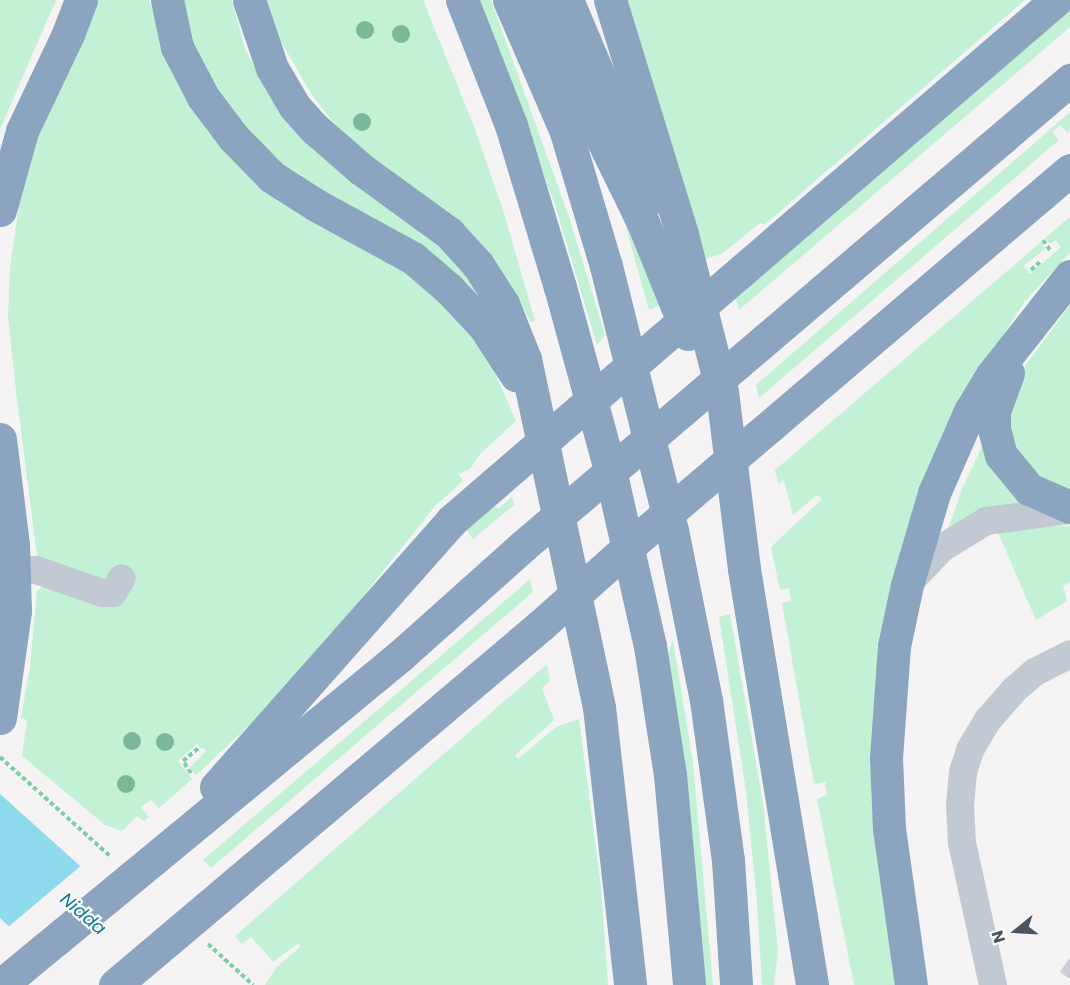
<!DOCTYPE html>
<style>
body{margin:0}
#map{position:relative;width:1070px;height:985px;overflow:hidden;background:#f5f3f3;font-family:Poppins,sans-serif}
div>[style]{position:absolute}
.green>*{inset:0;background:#c3f1d5}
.water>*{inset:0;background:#90daee}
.pier>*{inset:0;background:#f5f3f3}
.building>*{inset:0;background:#cdcfd5}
.path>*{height:4px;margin-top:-2px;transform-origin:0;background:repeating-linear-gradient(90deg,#7ad0a6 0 4.5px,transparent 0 7.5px)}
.minor>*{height:28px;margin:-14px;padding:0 14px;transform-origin:14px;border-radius:14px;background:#c1cad2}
.highway>*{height:33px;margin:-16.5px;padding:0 16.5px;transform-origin:16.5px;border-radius:16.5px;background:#8ba5c1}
.trees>*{width:18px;height:18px;margin:-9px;border-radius:50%;background:#7bb799}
span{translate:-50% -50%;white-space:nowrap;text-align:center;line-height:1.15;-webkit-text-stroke:4.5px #fff;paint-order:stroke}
.water-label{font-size:18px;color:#0c7c9b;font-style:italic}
.north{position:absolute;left:986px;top:901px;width:60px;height:60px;-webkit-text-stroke:4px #fff;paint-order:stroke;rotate:252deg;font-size:16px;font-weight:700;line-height:24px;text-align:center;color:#4a5661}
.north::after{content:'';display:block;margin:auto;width:21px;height:27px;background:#4a5661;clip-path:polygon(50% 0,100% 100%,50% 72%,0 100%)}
</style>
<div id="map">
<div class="green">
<div style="clip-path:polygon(0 0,56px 0,0 129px)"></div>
<div style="clip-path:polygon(93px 0,149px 0,172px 71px,413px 275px,471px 336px,492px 366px,516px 421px,481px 453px,470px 469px,459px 474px,463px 481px,435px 506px,327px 642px,275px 702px,196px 775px,190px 767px,206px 751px,198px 743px,178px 761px,192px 779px,159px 808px,151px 800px,141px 807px,149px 817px,144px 821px,137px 816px,122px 831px,105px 825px,22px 756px,27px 720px,21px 718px,30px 667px,37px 590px,48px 585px,37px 556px,16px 391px,8px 317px,10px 267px,22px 185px,35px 141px)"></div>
<div style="clip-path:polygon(176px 0,232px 0,245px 49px,267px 92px,289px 118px,461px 259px,487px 310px,270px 157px,196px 65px)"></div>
<div style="clip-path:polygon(267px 0,423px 0,475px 129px,504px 213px,535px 321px,531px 322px,511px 289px,370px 160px,331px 120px,310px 92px,274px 29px)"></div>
<div style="clip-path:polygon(480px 0,491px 0,569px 217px,605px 335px,597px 345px,555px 205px)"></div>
<div style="clip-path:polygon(618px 0,1025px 0,764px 225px,760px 223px,723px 253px,700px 261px)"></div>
<div style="clip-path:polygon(1070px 6px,1070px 27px,739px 310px,735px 296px)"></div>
<div style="clip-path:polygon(1070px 112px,1070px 130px,1067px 133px,1060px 125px,1052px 132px,1059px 140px,759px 398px,756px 385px)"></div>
<div style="clip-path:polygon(605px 165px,660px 305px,649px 310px,625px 224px)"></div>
<div style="clip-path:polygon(1070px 217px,1070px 253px,1025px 301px,994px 349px,897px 576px,899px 985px,854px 985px,817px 799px,827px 795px,825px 782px,814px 784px,782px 603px,791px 601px,789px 588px,780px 590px,771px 547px,822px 499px,817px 495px,793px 515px,784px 480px,778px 484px,775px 470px,1041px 242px,1045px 249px,1023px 266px,1030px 274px,1061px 247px,1056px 240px,1050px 244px,1045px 238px)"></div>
<div style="clip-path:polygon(1070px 305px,1070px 492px,1045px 481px,1030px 469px,1020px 456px,1009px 424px,1016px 384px,1026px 365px)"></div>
<div style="clip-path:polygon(984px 442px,1032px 502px,946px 535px,962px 489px)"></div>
<div style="clip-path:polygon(512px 497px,514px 505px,473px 539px,465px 528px,494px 504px,498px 509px)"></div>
<div style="clip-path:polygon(1070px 526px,1070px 582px,1063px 586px,1067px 601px,1036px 620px,996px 528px)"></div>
<div style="clip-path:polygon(530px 579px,533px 592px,211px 868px,203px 860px)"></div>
<div style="clip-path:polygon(730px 614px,763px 803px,778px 951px,774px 985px,762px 985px,757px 902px,746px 791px,719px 617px)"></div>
<div style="clip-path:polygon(673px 640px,693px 763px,713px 985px,705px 985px,667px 657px)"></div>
<div style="clip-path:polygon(547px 664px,550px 681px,542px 688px,554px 720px,515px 755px,518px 759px,556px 727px,579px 719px,601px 887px,608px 985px,265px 985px,277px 967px,300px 947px,299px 943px,273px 962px,251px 937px,242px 944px,235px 936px)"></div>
</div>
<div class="water">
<div style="clip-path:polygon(0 794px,58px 846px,211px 985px,71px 985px,0 918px)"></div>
</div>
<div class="pier">
<div style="clip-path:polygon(83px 864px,213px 983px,214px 985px,67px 985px,7px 928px)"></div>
</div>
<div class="building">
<div style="clip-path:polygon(1070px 957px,1070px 979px,1060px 972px)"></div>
</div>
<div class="path">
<div style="left:1043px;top:240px;width:14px;rotate:56deg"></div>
<div style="left:1031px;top:270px;width:12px;rotate:-42deg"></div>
<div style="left:0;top:757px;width:149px;rotate:42deg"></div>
<div style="left:191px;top:773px;width:14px;rotate:-124deg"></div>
<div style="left:183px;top:761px;width:23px;rotate:-40deg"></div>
<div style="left:208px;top:944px;width:61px;rotate:42.3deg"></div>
</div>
<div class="minor">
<div style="left:14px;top:569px;width:22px;rotate:3deg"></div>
<div style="left:36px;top:570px;width:70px;rotate:19.2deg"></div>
<div style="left:102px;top:593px;width:11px"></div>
<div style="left:113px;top:593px;width:17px;rotate:-59deg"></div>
<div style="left:907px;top:585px;width:51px;rotate:-46.6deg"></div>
<div style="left:942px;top:548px;width:52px;rotate:-31.5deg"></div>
<div style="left:986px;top:521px;width:85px;rotate:-7.5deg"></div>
<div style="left:993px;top:985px;width:145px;rotate:-102.3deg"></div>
<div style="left:962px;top:843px;width:37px;rotate:-93deg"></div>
<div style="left:960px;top:806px;width:34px;rotate:-85deg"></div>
<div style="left:963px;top:772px;width:25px;rotate:-72deg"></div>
<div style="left:971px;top:748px;width:33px;rotate:-59deg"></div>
<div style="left:988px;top:720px;width:40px;rotate:-49deg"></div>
<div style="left:1014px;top:690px;width:28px;rotate:-41deg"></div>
<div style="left:1035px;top:672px;width:39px;rotate:-27deg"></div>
</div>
<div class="highway">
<div style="left:167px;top:0;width:48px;rotate:78deg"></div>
<div style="left:177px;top:47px;width:56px;rotate:62.5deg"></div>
<div style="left:203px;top:97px;width:51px;rotate:52.9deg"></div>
<div style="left:234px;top:138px;width:54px;rotate:45.7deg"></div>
<div style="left:272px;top:177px;width:52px;rotate:32.5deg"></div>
<div style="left:316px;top:205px;width:111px;rotate:28.7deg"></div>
<div style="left:413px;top:258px;width:48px;rotate:40.7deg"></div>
<div style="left:449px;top:289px;width:51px;rotate:46.6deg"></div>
<div style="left:484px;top:326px;width:59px;rotate:56.9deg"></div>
<div style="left:249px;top:0;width:72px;rotate:71.3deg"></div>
<div style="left:272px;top:68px;width:45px;rotate:59.5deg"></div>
<div style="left:295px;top:107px;width:30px;rotate:48deg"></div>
<div style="left:315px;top:129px;width:61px;rotate:41deg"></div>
<div style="left:361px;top:169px;width:109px;rotate:36deg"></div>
<div style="left:449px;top:233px;width:43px;rotate:47.8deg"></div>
<div style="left:478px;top:265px;width:46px;rotate:57.3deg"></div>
<div style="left:503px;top:304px;width:59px;rotate:68.2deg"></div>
<div style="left:525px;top:359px;width:356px;rotate:78deg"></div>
<div style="left:599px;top:707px;width:280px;rotate:83.6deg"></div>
<div style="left:462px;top:0;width:134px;rotate:68.6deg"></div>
<div style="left:511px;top:125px;width:169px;rotate:73.2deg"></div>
<div style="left:560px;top:287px;width:190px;rotate:74.7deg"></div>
<div style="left:610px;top:470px;width:180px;rotate:77.2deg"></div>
<div style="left:650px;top:646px;width:131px;rotate:81.2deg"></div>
<div style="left:670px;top:775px;width:211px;rotate:84.8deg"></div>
<div style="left:509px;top:0;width:144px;rotate:66.6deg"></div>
<div style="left:566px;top:132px;width:140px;rotate:73.4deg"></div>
<div style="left:606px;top:266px;width:272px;rotate:76deg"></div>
<div style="left:672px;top:530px;width:173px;rotate:78.7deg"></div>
<div style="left:706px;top:700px;width:162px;rotate:82.2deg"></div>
<div style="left:728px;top:860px;width:125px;rotate:86.3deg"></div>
<div style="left:534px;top:0;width:245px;rotate:63.9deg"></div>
<div style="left:642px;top:220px;width:123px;rotate:68deg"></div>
<div style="left:567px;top:0;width:215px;rotate:67deg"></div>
<div style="left:610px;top:0;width:245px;rotate:72.9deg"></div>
<div style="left:682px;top:234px;width:163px;rotate:75.8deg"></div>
<div style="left:722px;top:392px;width:178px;rotate:82.9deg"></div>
<div style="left:744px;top:569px;width:422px;rotate:80.7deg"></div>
<div style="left:0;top:210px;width:82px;rotate:-74.4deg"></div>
<div style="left:22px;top:131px;width:107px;rotate:-64.6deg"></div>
<div style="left:68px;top:34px;width:36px;rotate:-69deg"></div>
<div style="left:1008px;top:373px;width:40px;rotate:110.2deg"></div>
<div style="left:994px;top:411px;width:18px;rotate:90deg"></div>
<div style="left:994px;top:429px;width:27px;rotate:75deg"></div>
<div style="left:1001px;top:455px;width:44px;rotate:50.5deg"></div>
<div style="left:1029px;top:489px;width:45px;rotate:23.7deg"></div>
<div style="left:0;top:439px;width:107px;rotate:83deg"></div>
<div style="left:13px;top:545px;width:66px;rotate:88.3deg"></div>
<div style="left:15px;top:611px;width:108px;rotate:98deg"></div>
<div style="left:216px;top:787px;width:355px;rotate:-48.5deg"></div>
<div style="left:451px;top:521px;width:798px;rotate:-40.73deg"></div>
<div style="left:1px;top:985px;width:517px;rotate:-39.51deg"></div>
<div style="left:400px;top:656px;width:165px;rotate:-41.8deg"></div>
<div style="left:523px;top:546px;width:719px;rotate:-40.43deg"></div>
<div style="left:115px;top:985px;width:556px;rotate:-40.19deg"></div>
<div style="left:540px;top:626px;width:126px;rotate:-41.8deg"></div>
<div style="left:634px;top:542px;width:573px;rotate:-40.47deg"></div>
<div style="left:911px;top:985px;width:158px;rotate:-98deg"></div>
<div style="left:889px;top:829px;width:71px;rotate:-92.4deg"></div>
<div style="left:886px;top:758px;width:112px;rotate:-85.9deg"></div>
<div style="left:894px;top:646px;width:62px;rotate:-78deg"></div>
<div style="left:907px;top:585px;width:96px;rotate:-73.6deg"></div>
<div style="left:934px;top:493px;width:90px;rotate:-66.3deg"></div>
<div style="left:970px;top:411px;width:42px;rotate:-58.6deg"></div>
<div style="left:992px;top:375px;width:126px;rotate:-51.8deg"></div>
</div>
<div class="trees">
<div style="left:365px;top:30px"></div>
<div style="left:401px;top:34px"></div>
<div style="left:362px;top:122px"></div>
<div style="left:132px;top:741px"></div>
<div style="left:165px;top:742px"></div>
<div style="left:126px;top:784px"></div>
</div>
<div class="water-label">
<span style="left:83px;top:914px;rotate:41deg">Nidda</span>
</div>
<div class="north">N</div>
</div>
